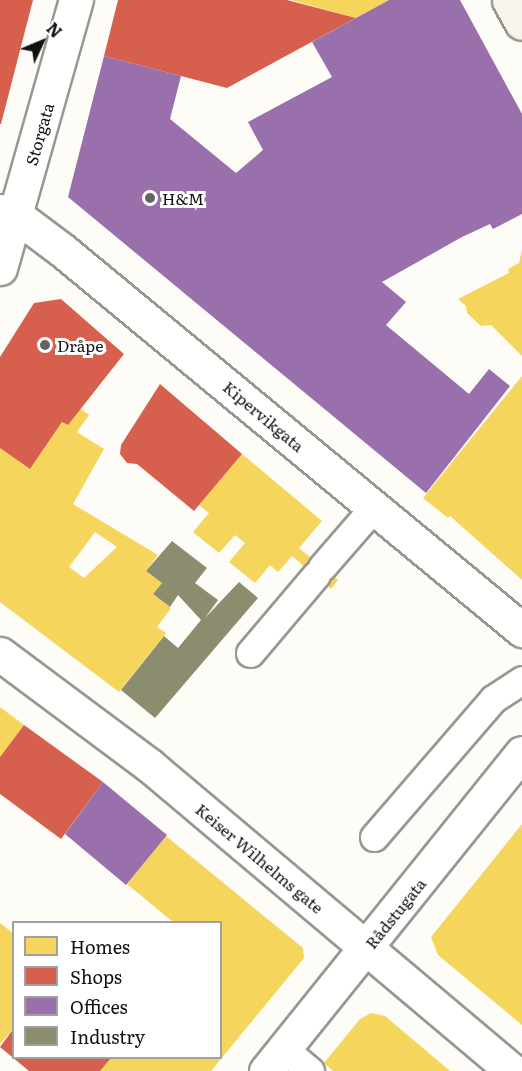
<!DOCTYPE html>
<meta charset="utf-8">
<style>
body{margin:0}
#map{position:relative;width:522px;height:1071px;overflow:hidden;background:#fdfcf7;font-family:Literata,serif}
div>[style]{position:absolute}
.homes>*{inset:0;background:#f6d55c}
.shops>*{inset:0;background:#d6604d}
.offices>*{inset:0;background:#9970ab}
.industry>*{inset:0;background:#8c8c6e}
.roads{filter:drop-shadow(2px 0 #979795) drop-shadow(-2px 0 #979795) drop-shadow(0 2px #979795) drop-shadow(0 -2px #979795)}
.lane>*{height:27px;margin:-13.5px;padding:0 13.5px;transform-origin:13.5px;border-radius:13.5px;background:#fffffe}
.street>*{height:33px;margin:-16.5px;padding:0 16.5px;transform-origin:16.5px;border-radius:16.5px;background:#fffffe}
.secondary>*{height:33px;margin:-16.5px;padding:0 16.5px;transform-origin:16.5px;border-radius:16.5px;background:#f6f4eb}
.dots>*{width:16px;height:16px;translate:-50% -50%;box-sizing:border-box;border:3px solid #fff;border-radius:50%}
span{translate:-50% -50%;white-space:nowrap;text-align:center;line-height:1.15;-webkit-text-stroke:6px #fff;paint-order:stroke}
.street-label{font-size:16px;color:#111}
.poi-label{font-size:16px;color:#111}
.left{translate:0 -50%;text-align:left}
.legend{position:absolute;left:12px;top:921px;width:210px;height:138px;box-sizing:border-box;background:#fff;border:2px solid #a0a0a0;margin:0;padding:8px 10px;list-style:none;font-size:18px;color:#111}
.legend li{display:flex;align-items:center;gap:12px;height:30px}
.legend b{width:30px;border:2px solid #a0a0a0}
.north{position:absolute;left:12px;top:12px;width:60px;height:60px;-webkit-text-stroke:4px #fff;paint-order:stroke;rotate:46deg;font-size:16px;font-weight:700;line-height:24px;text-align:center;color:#111}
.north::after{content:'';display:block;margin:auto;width:21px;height:27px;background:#111;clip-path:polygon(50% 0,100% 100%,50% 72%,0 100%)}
</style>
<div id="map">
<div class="homes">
<div style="clip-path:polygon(291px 0,389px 0,356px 18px)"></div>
<div style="clip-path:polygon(522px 250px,522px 356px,491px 325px,481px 326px,467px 313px,466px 306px,458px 299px,509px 273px,508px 269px,519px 263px)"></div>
<div style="clip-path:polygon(522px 376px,522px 580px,450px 516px,448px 518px,423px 498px)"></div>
<div style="clip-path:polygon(evenodd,79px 408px,89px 415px,77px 432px,104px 449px,73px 504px,158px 555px,146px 571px,162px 583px,153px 594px,171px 608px,157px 627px,166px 633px,119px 692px,0 602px,0 448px,30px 469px,62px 422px,68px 425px,79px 408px,95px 532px,117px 547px,84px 578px,69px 567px,95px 532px)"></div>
<div style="clip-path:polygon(242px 454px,322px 521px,299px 548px,338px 580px,331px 589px,292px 556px,278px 572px,270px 565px,255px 583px,229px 562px,245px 543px,235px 535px,219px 553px,193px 532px,209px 513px,199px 505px)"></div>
<div style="clip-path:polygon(0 707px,24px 725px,0 757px)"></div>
<div style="clip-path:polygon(522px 824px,522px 1025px,438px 955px,431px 937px)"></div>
<div style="clip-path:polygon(166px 836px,303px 948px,304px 958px,211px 1071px,100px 1071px,111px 1058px,220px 1058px,220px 922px,173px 922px,127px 884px)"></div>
<div style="clip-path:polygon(0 923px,14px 934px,14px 1028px,0 1044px)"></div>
<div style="clip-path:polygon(371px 1013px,385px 1016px,450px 1071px,333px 1071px,324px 1063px,360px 1019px)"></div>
</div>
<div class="shops">
<div style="clip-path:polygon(0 0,33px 0,1px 124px,0 124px)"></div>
<div style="clip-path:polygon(118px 0,287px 0,356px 18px,227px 88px,104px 56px)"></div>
<div style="clip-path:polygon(61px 299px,124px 354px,68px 425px,62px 422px,30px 469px,0 448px,0 357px,34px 303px)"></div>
<div style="clip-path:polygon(160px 384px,242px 454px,194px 511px,137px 464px,127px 463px,120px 454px,121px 445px)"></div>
<div style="clip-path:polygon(24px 725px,103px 782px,61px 839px,0 794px,0 757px)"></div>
<div style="clip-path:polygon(14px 1028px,14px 1058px,111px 1058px,100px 1071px,29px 1071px,0 1047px)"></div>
</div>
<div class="offices">
<div style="clip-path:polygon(389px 0,460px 0,522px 114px,522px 214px,493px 229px,490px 224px,462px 237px,382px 282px,406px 302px,386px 325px,469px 394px,489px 369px,510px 386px,426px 493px,68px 197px,104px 56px,181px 76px,170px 119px,236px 173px,263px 150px,248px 122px,332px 77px,312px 42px)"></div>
<div style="clip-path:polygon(103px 782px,167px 835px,126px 885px,65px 834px)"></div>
</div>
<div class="industry">
<div style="clip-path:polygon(172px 541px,207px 568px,195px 583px,218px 600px,205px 618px,239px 582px,258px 598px,155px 718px,121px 690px,164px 636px,178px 648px,201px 620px,178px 595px,170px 607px,153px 594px,162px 583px,146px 571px)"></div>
</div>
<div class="roads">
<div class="lane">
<div style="left:322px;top:567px;width:79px;rotate:-49.1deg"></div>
<div style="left:250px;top:653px;width:102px;rotate:-49.8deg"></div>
<div style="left:374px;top:837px;width:182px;rotate:-49.2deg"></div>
<div style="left:493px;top:699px;width:35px;rotate:-33deg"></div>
<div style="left:284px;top:1049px;width:34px;rotate:40deg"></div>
</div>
<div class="street">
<div style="left:0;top:211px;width:14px;rotate:12deg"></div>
<div style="left:14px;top:214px;width:60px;rotate:36.9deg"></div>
<div style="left:62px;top:250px;width:597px;rotate:39.56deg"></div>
<div style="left:0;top:268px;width:279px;rotate:-74.2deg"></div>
<div style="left:0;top:654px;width:186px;rotate:36.7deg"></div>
<div style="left:149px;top:765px;width:476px;rotate:40.1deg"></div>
<div style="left:266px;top:1071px;width:408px;rotate:-51.2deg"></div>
</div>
<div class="secondary">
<div style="left:509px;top:0;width:26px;rotate:61deg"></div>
</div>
</div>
<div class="dots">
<div style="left:150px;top:198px;background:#646362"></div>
<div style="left:45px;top:345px;background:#646362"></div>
</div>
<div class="street-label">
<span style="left:39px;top:134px;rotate:-74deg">Storgata</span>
<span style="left:264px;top:416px;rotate:40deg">Kipervikgata</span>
<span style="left:260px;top:858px;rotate:40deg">Keiser Wilhelms gate</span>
<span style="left:395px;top:913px;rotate:-51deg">Rådstugata</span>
</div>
<div class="poi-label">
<span class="left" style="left:162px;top:198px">H&amp;M</span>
<span class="left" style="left:57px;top:345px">Dråpe</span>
</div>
<ul class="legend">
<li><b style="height:16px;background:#f6d55c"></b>Homes</li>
<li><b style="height:16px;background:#d6604d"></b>Shops</li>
<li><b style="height:16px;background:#9970ab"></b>Offices</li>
<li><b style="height:16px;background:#8c8c6e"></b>Industry</li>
</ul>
<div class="north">N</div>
</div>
